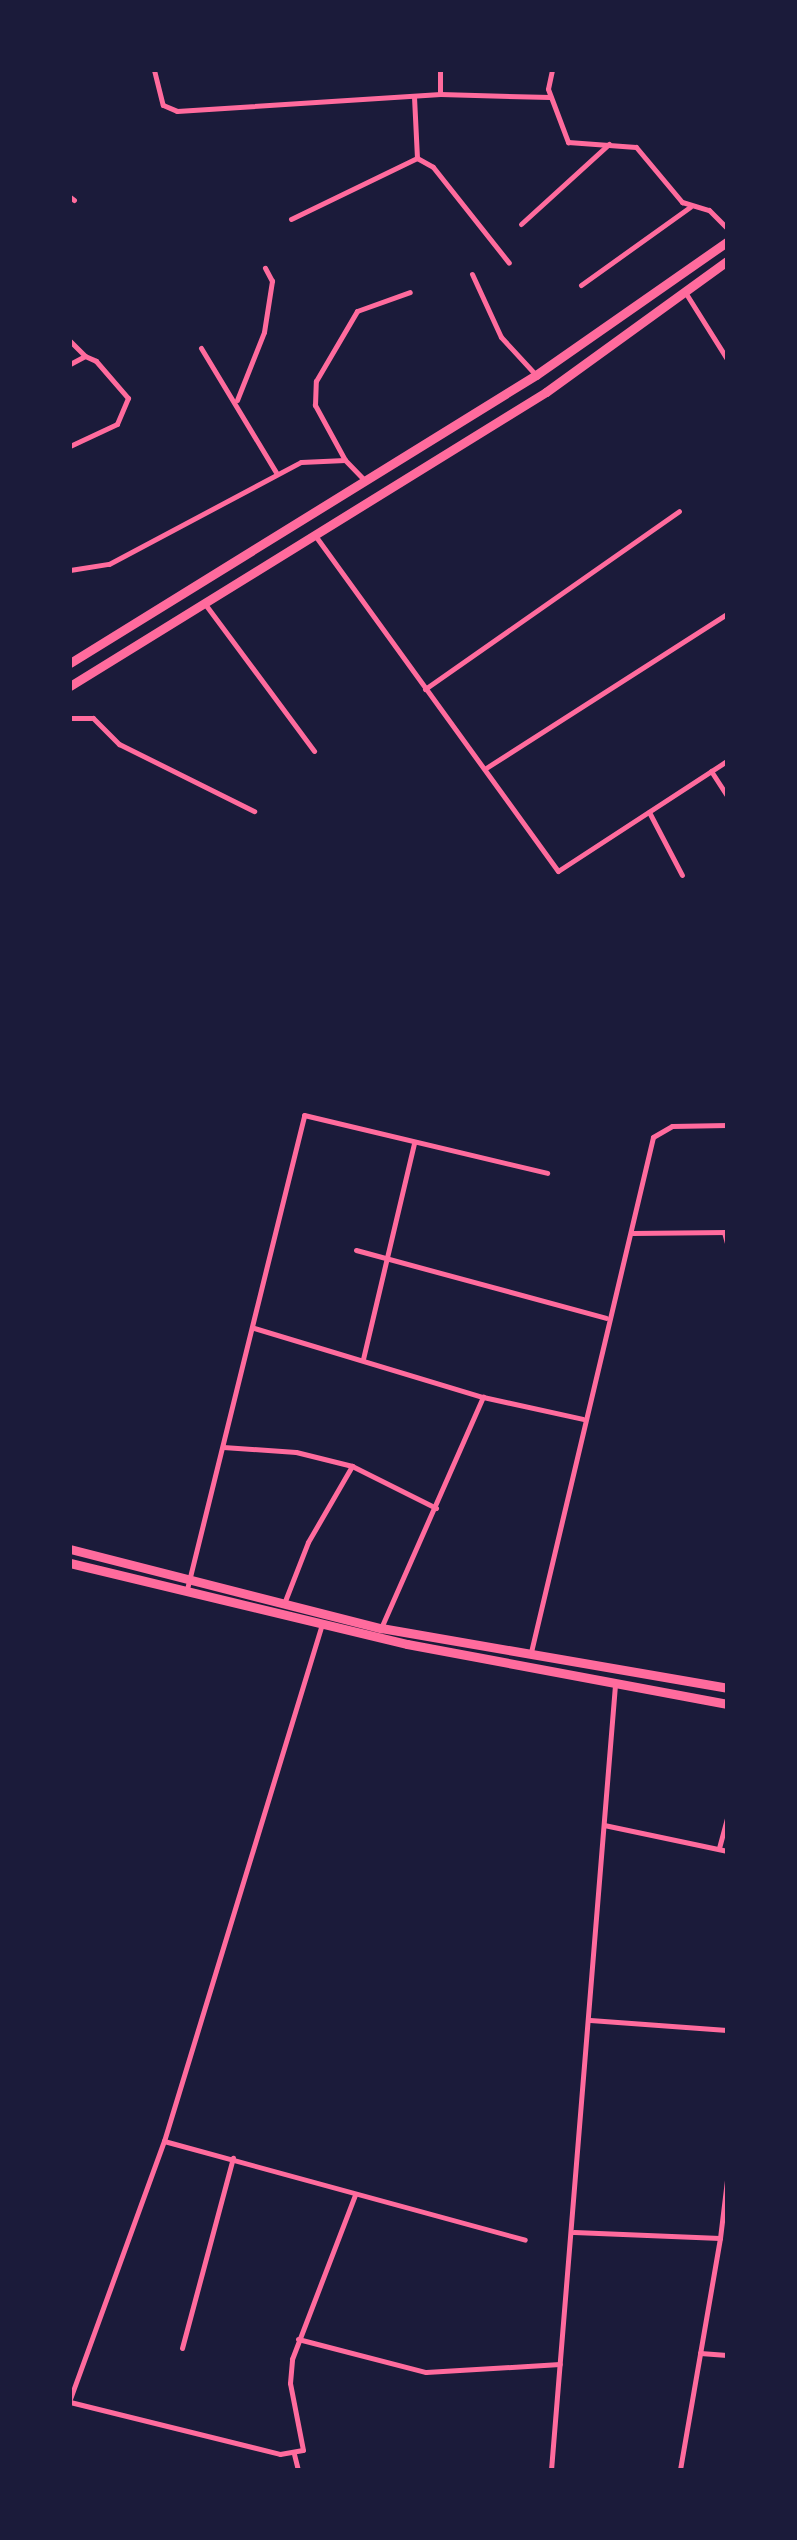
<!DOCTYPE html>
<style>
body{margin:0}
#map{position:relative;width:797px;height:2540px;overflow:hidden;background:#1b1b3a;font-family:Lora,serif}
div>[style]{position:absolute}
.minor>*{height:5px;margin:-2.5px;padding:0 2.5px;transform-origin:2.5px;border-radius:2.5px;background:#ff6b9d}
.trunk>*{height:9px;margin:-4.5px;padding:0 4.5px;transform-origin:4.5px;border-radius:4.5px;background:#ff6b9d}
span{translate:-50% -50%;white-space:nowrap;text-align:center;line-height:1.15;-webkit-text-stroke:8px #1b1b3a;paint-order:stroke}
.frame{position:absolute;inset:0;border:72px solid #1b1b3a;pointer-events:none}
</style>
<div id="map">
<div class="minor">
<div style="left:154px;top:70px;width:36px;rotate:76deg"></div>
<div style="left:163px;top:105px;width:15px;rotate:23deg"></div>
<div style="left:177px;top:111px;width:264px;rotate:-3.7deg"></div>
<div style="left:440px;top:94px;width:110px;rotate:1.6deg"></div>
<div style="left:552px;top:70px;width:19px;rotate:102deg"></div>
<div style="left:548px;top:89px;width:57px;rotate:69.3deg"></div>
<div style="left:568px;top:142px;width:68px;rotate:4.2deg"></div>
<div style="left:636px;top:147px;width:72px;rotate:50.1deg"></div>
<div style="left:682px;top:202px;width:28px;rotate:17deg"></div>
<div style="left:709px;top:210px;width:25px;rotate:45deg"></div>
<div style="left:440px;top:94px;width:24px;rotate:-90deg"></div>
<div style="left:417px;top:158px;width:18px;rotate:29deg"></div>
<div style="left:433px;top:167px;width:122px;rotate:51.6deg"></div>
<div style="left:70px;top:197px;width:5px;rotate:37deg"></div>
<div style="left:291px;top:219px;width:140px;rotate:-25.8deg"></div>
<div style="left:417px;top:158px;width:62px;rotate:-92.8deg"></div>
<div style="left:521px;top:224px;width:119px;rotate:-42.3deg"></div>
<div style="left:472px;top:274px;width:69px;rotate:65.3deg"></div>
<div style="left:501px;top:337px;width:52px;rotate:47.4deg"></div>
<div style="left:581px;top:285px;width:134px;rotate:-35.6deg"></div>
<div style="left:685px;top:292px;width:79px;rotate:57.9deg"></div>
<div style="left:70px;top:341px;width:21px;rotate:45deg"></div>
<div style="left:201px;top:348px;width:147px;rotate:58.9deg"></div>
<div style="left:70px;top:364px;width:17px;rotate:-28deg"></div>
<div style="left:85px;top:356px;width:12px;rotate:24deg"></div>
<div style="left:96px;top:361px;width:49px;rotate:49.1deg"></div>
<div style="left:128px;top:398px;width:28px;rotate:113deg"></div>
<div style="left:117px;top:424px;width:52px;rotate:154.9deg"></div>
<div style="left:237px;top:400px;width:73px;rotate:-68.3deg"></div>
<div style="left:264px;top:332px;width:52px;rotate:-81.1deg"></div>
<div style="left:272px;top:281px;width:15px;rotate:-118deg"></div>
<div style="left:345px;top:460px;width:63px;rotate:-118.6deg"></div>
<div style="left:315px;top:405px;width:24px;rotate:-88deg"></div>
<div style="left:316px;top:381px;width:81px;rotate:-59.6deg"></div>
<div style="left:357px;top:311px;width:56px;rotate:-19.7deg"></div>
<div style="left:314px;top:534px;width:416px;rotate:54.1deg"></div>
<div style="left:558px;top:871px;width:202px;rotate:-33.1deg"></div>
<div style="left:70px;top:570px;width:39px;rotate:-9deg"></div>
<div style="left:109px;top:564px;width:217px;rotate:-28deg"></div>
<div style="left:301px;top:462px;width:44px;rotate:-2.6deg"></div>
<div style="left:345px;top:460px;width:30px;rotate:46deg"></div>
<div style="left:205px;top:604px;width:183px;rotate:53.4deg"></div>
<div style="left:425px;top:689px;width:310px;rotate:-35deg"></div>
<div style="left:70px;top:718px;width:23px"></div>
<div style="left:93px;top:718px;width:37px;rotate:45deg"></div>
<div style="left:119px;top:744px;width:151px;rotate:26.4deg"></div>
<div style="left:486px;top:768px;width:286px;rotate:-32.6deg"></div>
<div style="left:711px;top:771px;width:30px;rotate:57deg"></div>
<div style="left:649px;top:812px;width:71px;rotate:62.4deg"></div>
<div style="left:724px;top:1232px;width:11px;rotate:75deg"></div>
<div style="left:632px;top:1233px;width:95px;rotate:-0.6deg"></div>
<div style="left:356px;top:1250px;width:259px;rotate:15.2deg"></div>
<div style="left:254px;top:1328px;width:239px;rotate:16.8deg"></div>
<div style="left:483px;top:1397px;width:102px;rotate:12.4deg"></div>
<div style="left:363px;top:1359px;width:222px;rotate:-76.7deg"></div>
<div style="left:223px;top:1447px;width:73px;rotate:3.9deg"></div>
<div style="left:296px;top:1452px;width:58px;rotate:14deg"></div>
<div style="left:352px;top:1466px;width:94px;rotate:26.6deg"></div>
<div style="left:187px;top:1589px;width:488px;rotate:-76.1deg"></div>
<div style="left:304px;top:1115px;width:250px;rotate:13.4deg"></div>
<div style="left:285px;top:1601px;width:63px;rotate:-68.7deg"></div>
<div style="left:308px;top:1542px;width:88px;rotate:-59.9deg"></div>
<div style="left:381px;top:1628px;width:253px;rotate:-66.2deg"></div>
<div style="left:531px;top:1652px;width:529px;rotate:-76.67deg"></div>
<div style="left:653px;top:1137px;width:22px;rotate:-30deg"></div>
<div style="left:672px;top:1126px;width:55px;rotate:-1deg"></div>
<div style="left:604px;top:1825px;width:126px;rotate:11.9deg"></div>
<div style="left:719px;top:1848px;width:31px;rotate:-75deg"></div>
<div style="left:590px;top:2020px;width:137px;rotate:4.2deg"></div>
<div style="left:164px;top:2141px;width:374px;rotate:15.3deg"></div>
<div style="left:574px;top:2232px;width:146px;rotate:2.4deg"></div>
<div style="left:720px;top:2238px;width:235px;rotate:99.8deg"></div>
<div style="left:720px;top:2238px;width:58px;rotate:-83.1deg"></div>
<div style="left:298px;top:2339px;width:132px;rotate:14.5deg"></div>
<div style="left:426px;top:2372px;width:134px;rotate:-3.4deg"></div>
<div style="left:182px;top:2348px;width:197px;rotate:-75deg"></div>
<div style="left:700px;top:2353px;width:27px;rotate:4deg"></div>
<div style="left:70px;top:2399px;width:275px;rotate:-70deg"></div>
<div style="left:164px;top:2141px;width:541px;rotate:-73.01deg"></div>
<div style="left:70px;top:2402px;width:216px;rotate:13.9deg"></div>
<div style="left:280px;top:2454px;width:23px;rotate:-10deg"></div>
<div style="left:303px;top:2450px;width:68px;rotate:-101deg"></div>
<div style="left:290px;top:2383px;width:24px;rotate:-85deg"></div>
<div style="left:292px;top:2359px;width:176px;rotate:-69deg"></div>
<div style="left:294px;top:2454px;width:16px;rotate:76deg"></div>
<div style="left:551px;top:2470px;width:789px;rotate:-85.34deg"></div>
</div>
<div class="trunk">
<div style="left:70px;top:663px;width:548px;rotate:-31.72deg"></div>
<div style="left:536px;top:375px;width:233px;rotate:-34.9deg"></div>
<div style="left:70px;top:686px;width:559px;rotate:-31.7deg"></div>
<div style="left:546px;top:392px;width:223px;rotate:-35.9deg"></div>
<div style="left:70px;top:1549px;width:321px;rotate:14.3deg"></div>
<div style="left:381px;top:1628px;width:351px;rotate:9.8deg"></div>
<div style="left:70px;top:1563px;width:347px;rotate:13.5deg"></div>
<div style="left:407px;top:1644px;width:326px;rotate:10.6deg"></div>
</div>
<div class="frame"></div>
</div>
